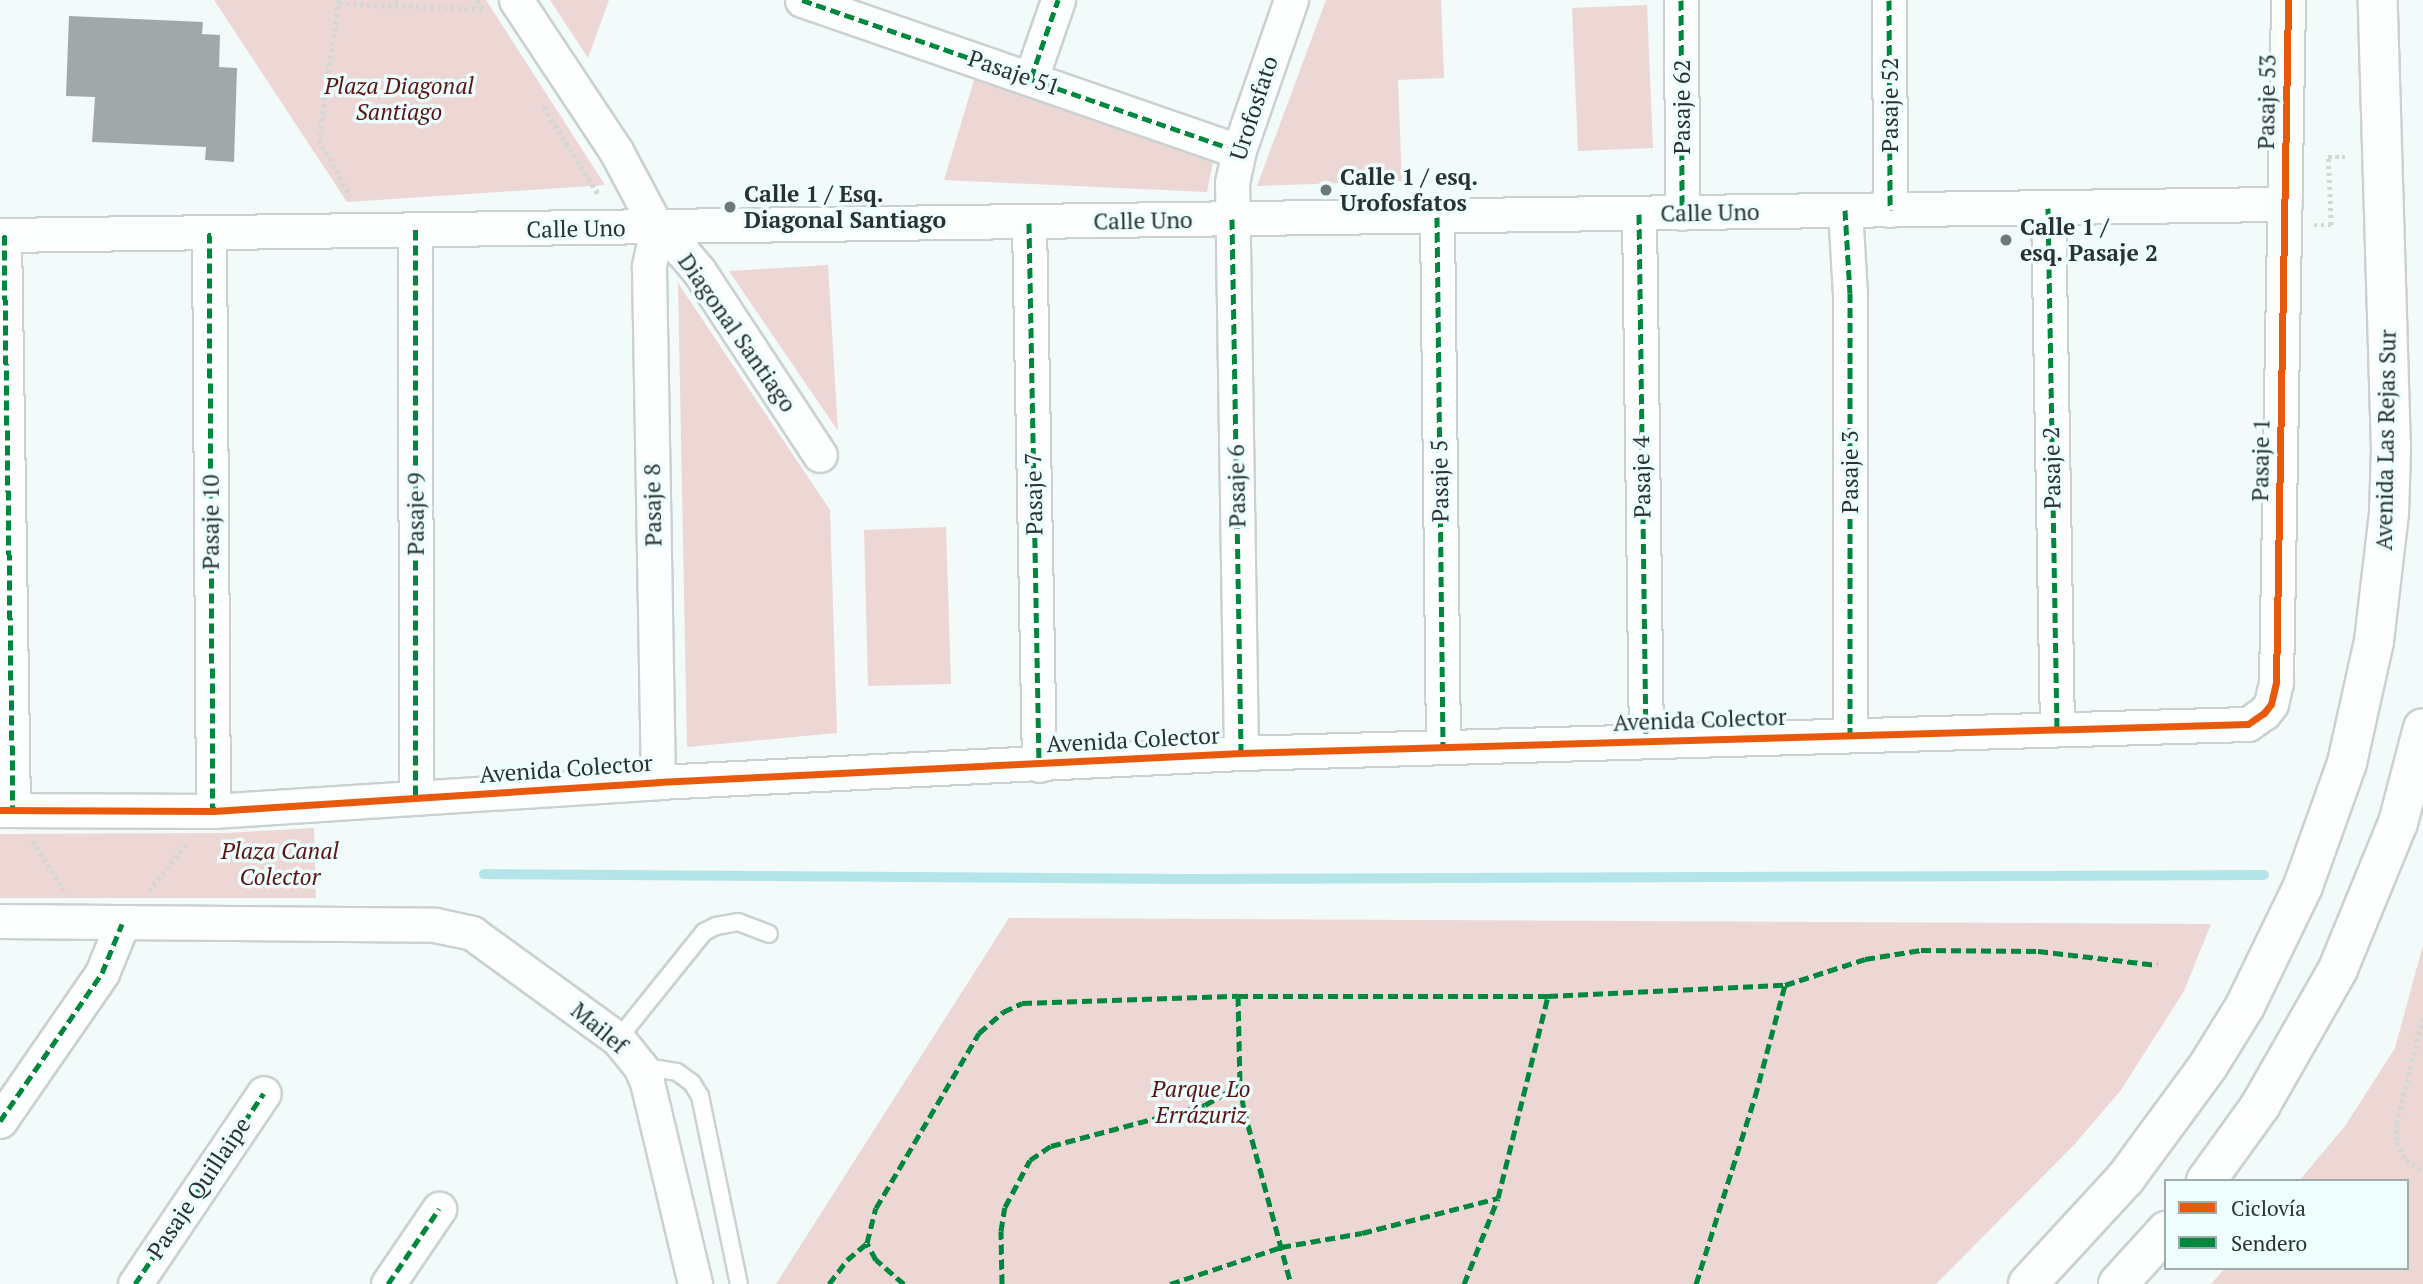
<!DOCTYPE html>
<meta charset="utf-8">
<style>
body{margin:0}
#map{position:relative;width:2423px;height:1284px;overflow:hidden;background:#f2fafa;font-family:"PT Serif",serif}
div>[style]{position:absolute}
.green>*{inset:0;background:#ecd7d4}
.stream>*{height:10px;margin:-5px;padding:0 5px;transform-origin:5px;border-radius:5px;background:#b3e5e9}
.building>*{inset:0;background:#a0a8a9}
.path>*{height:4.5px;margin-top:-2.25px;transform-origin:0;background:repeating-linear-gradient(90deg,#d5d7d7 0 3.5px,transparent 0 7px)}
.roads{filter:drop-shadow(2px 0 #c9d1d1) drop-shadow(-2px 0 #c9d1d1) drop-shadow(0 2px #c9d1d1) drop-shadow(0 -2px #c9d1d1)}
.service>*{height:16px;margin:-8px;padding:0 8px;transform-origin:8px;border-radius:8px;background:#fdfefe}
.minor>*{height:33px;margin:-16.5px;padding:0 16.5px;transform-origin:16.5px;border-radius:16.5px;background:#fdfefe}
.primary>*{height:38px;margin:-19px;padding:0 19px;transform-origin:19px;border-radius:19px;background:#fdfefe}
.quiet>*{height:5px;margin-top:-2.5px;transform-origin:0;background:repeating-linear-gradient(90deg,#00873e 0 10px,transparent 0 15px)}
.cycleway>*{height:7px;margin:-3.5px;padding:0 3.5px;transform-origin:3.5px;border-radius:3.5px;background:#e8590c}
.dots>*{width:19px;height:19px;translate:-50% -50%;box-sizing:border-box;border:4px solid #eefdfe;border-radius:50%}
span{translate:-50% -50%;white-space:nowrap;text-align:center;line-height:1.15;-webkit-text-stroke:7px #eefdfe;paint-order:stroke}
.street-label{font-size:23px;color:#283232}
.park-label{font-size:23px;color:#591512;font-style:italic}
.poi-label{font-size:23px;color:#283232;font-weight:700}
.left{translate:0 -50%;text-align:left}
.legend{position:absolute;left:2164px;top:1179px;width:245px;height:91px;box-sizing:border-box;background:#eefdfe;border:2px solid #9facac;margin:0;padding:9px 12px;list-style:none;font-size:21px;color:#283232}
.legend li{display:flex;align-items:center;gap:14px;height:35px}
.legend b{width:35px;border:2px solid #9facac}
</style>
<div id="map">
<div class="green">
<div style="clip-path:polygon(214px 0,486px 0,605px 185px,347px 202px)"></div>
<div style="clip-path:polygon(550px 0,609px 0,588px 58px)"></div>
<div style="clip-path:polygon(1326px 0,1441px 0,1444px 78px,1398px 80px,1402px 181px,1257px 186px)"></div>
<div style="clip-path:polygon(1647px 5px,1653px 148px,1578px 151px,1572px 8px)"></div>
<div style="clip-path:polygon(975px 77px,1216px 147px,1207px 192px,944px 180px)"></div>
<div style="clip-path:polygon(828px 265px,838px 431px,729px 271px)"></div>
<div style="clip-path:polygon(678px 283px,830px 510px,837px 733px,687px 747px)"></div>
<div style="clip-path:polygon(946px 527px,951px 684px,868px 686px,864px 530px)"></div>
<div style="clip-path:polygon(314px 828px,316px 898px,0 898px,0 834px,225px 833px)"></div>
<div style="clip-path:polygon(1009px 918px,2211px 924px,2184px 991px,2121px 1090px,2074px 1145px,1936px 1284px,776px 1284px)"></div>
<div style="clip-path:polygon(2423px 945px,2423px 1284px,2211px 1284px,2225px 1268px,2407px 1268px,2407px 1181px,2299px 1181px,2345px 1126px,2395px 1048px)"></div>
</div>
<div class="stream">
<div style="left:484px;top:874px;width:702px;rotate:0.41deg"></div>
<div style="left:1186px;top:879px;width:1078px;rotate:-0.21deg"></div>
</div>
<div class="building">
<div style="clip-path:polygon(69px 16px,203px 22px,202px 34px,220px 35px,219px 67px,237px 68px,234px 162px,205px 160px,206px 147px,92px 142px,95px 97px,66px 96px)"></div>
</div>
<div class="path">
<div style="left:339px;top:0;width:141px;rotate:98.1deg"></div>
<div style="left:319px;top:140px;width:65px;rotate:60.7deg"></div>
<div style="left:339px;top:4px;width:143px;rotate:2deg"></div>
<div style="left:482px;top:9px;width:10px;rotate:-119deg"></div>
<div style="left:389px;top:6px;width:10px;rotate:-37deg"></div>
<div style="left:544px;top:107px;width:104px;rotate:58deg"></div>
<div style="left:2314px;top:225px;width:17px"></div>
<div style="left:2331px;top:225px;width:68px;rotate:-92.5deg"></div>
<div style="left:2328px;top:157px;width:21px"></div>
<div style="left:33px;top:841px;width:58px;rotate:57.7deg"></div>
<div style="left:149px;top:891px;width:61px;rotate:-51.6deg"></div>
<div style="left:2423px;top:1018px;width:108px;rotate:103.9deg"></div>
<div style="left:2397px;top:1123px;width:19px;rotate:90deg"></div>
<div style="left:2397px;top:1142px;width:20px;rotate:63deg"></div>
<div style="left:2406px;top:1160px;width:20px;rotate:33deg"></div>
</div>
<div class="roads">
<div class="service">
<div style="left:618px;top:1039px;width:137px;rotate:-51.2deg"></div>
<div style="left:704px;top:932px;width:13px;rotate:-27deg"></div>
<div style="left:716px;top:926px;width:22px;rotate:-10deg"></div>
<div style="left:738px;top:922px;width:33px;rotate:21deg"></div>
<div style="left:640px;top:1066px;width:37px;rotate:9deg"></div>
<div style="left:677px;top:1072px;width:19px;rotate:36deg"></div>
<div style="left:692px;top:1083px;width:15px;rotate:58deg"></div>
<div style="left:700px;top:1096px;width:192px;rotate:78.3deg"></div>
</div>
<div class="minor">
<div style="left:516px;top:0;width:181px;rotate:56.5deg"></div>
<div style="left:616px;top:151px;width:87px;rotate:62deg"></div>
<div style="left:657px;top:228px;width:34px;rotate:43deg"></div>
<div style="left:682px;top:251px;width:26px;rotate:50deg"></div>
<div style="left:699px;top:271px;width:220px;rotate:56.7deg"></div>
<div style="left:802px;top:0;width:450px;rotate:19.1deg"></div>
<div style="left:1681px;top:0;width:213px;rotate:89.7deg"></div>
<div style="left:1889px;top:0;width:210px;rotate:89.7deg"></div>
<div style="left:1031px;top:78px;width:83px;rotate:-70.9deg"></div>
<div style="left:2048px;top:208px;width:521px;rotate:89.01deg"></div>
<div style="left:1845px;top:210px;width:83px;rotate:86.6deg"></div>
<div style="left:1850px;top:293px;width:442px;rotate:90deg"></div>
<div style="left:1639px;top:214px;width:527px;rotate:89.24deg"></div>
<div style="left:1437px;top:217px;width:529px;rotate:89.35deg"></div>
<div style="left:1029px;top:223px;width:542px;rotate:88.94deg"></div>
<div style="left:657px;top:228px;width:40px;rotate:102deg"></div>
<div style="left:649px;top:267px;width:515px;rotate:89deg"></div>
<div style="left:415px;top:230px;width:568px;rotate:89.9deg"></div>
<div style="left:209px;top:233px;width:578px;rotate:89.6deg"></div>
<div style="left:0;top:235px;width:2285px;rotate:-0.78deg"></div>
<div style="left:4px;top:235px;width:575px;rotate:89.1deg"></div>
<div style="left:1241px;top:753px;width:570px;rotate:-90.9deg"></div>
<div style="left:1232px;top:183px;width:34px;rotate:-78deg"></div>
<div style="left:1239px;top:150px;width:159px;rotate:-70.9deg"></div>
<div style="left:0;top:810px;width:213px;rotate:0.3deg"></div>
<div style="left:213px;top:811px;width:446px;rotate:-3.7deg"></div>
<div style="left:658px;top:782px;width:584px;rotate:-2.85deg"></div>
<div style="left:1241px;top:753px;width:1007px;rotate:-1.65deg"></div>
<div style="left:2248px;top:724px;width:19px;rotate:-35deg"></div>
<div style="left:2264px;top:713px;width:11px;rotate:-52deg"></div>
<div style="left:2271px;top:704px;width:23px;rotate:-77deg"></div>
<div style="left:2276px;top:682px;width:682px;rotate:-88.99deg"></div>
<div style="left:0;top:921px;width:435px;rotate:0.5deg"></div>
<div style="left:435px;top:925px;width:38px;rotate:12deg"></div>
<div style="left:472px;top:933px;width:180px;rotate:36deg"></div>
<div style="left:618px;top:1039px;width:35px;rotate:51deg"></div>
<div style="left:640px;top:1066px;width:17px;rotate:66deg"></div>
<div style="left:647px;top:1082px;width:208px;rotate:76.6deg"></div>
<div style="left:0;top:1121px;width:180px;rotate:-55.4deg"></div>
<div style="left:102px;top:973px;width:53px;rotate:-67.8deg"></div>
<div style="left:135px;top:1284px;width:230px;rotate:-56deg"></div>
<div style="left:388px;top:1284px;width:91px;rotate:-55.8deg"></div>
</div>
<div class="primary">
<div style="left:2206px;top:1181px;width:92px;rotate:-54.2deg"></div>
<div style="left:2260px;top:1106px;width:158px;rotate:-60.3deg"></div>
<div style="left:2338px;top:969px;width:158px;rotate:-67.7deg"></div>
<div style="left:2398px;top:823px;width:98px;rotate:-75.3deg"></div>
<div style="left:2028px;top:1284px;width:143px;rotate:-47.3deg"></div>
<div style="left:2125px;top:1179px;width:140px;rotate:-53.7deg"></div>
<div style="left:2208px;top:1066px;width:70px;rotate:-58.3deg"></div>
<div style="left:2245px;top:1006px;width:133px;rotate:-64.2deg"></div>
<div style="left:2303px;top:886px;width:131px;rotate:-70.3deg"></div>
<div style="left:2347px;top:763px;width:125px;rotate:-77.5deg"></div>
<div style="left:2374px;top:641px;width:128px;rotate:-83.3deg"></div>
<div style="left:2389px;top:514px;width:64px;rotate:-88.2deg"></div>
<div style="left:2391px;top:450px;width:450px;rotate:-91.7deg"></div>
<div style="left:2118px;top:1284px;width:72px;rotate:-47.8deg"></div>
</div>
</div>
<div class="quiet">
<div style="left:802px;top:0;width:450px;rotate:19.1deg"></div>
<div style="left:1681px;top:0;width:213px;rotate:89.7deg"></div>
<div style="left:1889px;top:0;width:210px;rotate:89.7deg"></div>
<div style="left:1031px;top:78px;width:83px;rotate:-70.9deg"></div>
<div style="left:2048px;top:208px;width:521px;rotate:89.01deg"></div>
<div style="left:1845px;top:210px;width:83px;rotate:86.6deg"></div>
<div style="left:1850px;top:293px;width:442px;rotate:90deg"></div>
<div style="left:1639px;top:214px;width:527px;rotate:89.24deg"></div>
<div style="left:1437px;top:217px;width:529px;rotate:89.35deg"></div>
<div style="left:1232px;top:219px;width:534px;rotate:89.03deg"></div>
<div style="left:1029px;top:223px;width:542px;rotate:88.94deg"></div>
<div style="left:415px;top:230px;width:568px;rotate:89.9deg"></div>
<div style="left:209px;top:233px;width:578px;rotate:89.6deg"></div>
<div style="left:4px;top:235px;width:575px;rotate:89.1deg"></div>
<div style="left:1238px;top:996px;width:89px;rotate:88.7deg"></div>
<div style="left:1240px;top:1085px;width:25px;rotate:81deg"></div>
<div style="left:1244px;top:1110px;width:180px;rotate:74.9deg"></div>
<div style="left:0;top:1121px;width:180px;rotate:-55.4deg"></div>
<div style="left:102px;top:973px;width:53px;rotate:-67.8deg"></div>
<div style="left:135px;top:1284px;width:230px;rotate:-56deg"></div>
<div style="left:388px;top:1284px;width:91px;rotate:-55.8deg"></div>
<div style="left:829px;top:1284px;width:30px;rotate:-53deg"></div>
<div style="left:847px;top:1260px;width:26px;rotate:-40deg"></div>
<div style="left:904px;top:1284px;width:37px;rotate:-139deg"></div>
<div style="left:876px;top:1260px;width:19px;rotate:-118deg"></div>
<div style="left:867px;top:1243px;width:36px;rotate:-76deg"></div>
<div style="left:876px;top:1208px;width:203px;rotate:-59.5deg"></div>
<div style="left:979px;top:1033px;width:32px;rotate:-41deg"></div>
<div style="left:1003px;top:1012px;width:21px;rotate:-25deg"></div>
<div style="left:1022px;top:1003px;width:216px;rotate:-1.9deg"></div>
<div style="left:1238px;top:996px;width:310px"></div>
<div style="left:1548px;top:996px;width:237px;rotate:-2.7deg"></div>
<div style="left:1785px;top:985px;width:84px;rotate:-18deg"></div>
<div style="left:1865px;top:959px;width:57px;rotate:-9.1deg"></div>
<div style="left:1921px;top:950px;width:117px;rotate:0.5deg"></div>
<div style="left:2038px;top:951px;width:120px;rotate:6.7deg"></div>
<div style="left:1002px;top:1284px;width:53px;rotate:-91.1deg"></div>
<div style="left:1001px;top:1231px;width:24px;rotate:-81deg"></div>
<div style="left:1005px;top:1207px;width:53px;rotate:-62deg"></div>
<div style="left:1030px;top:1160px;width:25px;rotate:-34deg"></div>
<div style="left:1051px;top:1146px;width:159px;rotate:-14.9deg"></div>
<div style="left:1205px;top:1105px;width:40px;rotate:-29.7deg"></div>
<div style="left:1170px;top:1284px;width:117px;rotate:-18.4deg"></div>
<div style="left:1281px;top:1247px;width:82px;rotate:-9.8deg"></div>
<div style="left:1362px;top:1233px;width:140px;rotate:-14.4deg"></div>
<div style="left:1464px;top:1284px;width:92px;rotate:-68.4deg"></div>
<div style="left:1498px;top:1198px;width:208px;rotate:-76.1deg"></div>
<div style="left:1696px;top:1284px;width:196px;rotate:-72.5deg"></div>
<div style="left:1755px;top:1097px;width:116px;rotate:-75deg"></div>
</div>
<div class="cycleway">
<div style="left:0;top:810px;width:213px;rotate:0.3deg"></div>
<div style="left:213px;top:811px;width:446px;rotate:-3.7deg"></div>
<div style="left:658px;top:782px;width:584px;rotate:-2.85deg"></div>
<div style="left:1241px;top:753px;width:1007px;rotate:-1.65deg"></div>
<div style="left:2248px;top:724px;width:19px;rotate:-35deg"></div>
<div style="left:2264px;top:713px;width:11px;rotate:-52deg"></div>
<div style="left:2271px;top:704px;width:23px;rotate:-77deg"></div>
<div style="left:2276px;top:682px;width:682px;rotate:-88.99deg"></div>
</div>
<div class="dots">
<div style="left:1326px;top:190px;background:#6f7878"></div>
<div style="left:730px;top:207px;background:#6f7878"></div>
<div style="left:2006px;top:240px;background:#6f7878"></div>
</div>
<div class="street-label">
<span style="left:1014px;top:73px;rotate:19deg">Pasaje 51</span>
<span style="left:2267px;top:102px;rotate:-89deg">Pasaje 53</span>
<span style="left:1890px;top:105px;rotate:-90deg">Pasaje 52</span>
<span style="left:1682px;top:107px;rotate:-90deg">Pasaje 62</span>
<span style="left:1254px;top:108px;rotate:-72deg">Urofosfato</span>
<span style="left:1710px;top:213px;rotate:-1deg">Calle Uno</span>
<span style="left:1143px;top:221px;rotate:-1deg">Calle Uno</span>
<span style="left:576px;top:229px;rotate:-1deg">Calle Uno</span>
<span style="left:737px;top:333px;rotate:55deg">Diagonal Santiago</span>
<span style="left:2386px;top:440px;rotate:-89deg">Avenida Las Rejas Sur</span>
<span style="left:2261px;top:460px;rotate:-89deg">Pasaje 1</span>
<span style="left:2052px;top:468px;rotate:-91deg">Pasaje 2</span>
<span style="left:1850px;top:472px;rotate:-90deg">Pasaje 3</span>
<span style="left:1642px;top:477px;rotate:-91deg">Pasaje 4</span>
<span style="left:1440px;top:481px;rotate:-91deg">Pasaje 5</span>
<span style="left:1237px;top:486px;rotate:-91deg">Pasaje 6</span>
<span style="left:1034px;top:494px;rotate:-91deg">Pasaje 7</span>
<span style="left:653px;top:505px;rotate:-91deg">Pasaje 8</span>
<span style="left:416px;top:514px;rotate:-90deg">Pasaje 9</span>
<span style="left:211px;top:522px;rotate:-90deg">Pasaje 10</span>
<span style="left:1700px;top:720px;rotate:-2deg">Avenida Colector</span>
<span style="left:1133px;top:740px;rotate:-3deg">Avenida Colector</span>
<span style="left:566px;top:769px;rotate:-4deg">Avenida Colector</span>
<span style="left:599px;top:1028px;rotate:40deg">Mailef</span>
<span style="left:199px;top:1188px;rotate:-56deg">Pasaje Quillaipe</span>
</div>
<div class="park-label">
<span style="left:399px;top:99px">Plaza Diagonal<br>Santiago</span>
<span style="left:280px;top:864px">Plaza Canal<br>Colector</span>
<span style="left:1201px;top:1102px">Parque Lo<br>Errázuriz</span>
</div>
<div class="poi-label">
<span class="left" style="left:1340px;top:190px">Calle 1 / esq.<br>Urofosfatos</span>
<span class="left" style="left:744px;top:207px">Calle 1 / Esq.<br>Diagonal Santiago</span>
<span class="left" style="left:2020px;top:240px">Calle 1 /<br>esq. Pasaje 2</span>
</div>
<ul class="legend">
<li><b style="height:9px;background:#e8590c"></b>Ciclovía</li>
<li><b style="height:9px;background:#00873e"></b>Sendero</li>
</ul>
</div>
